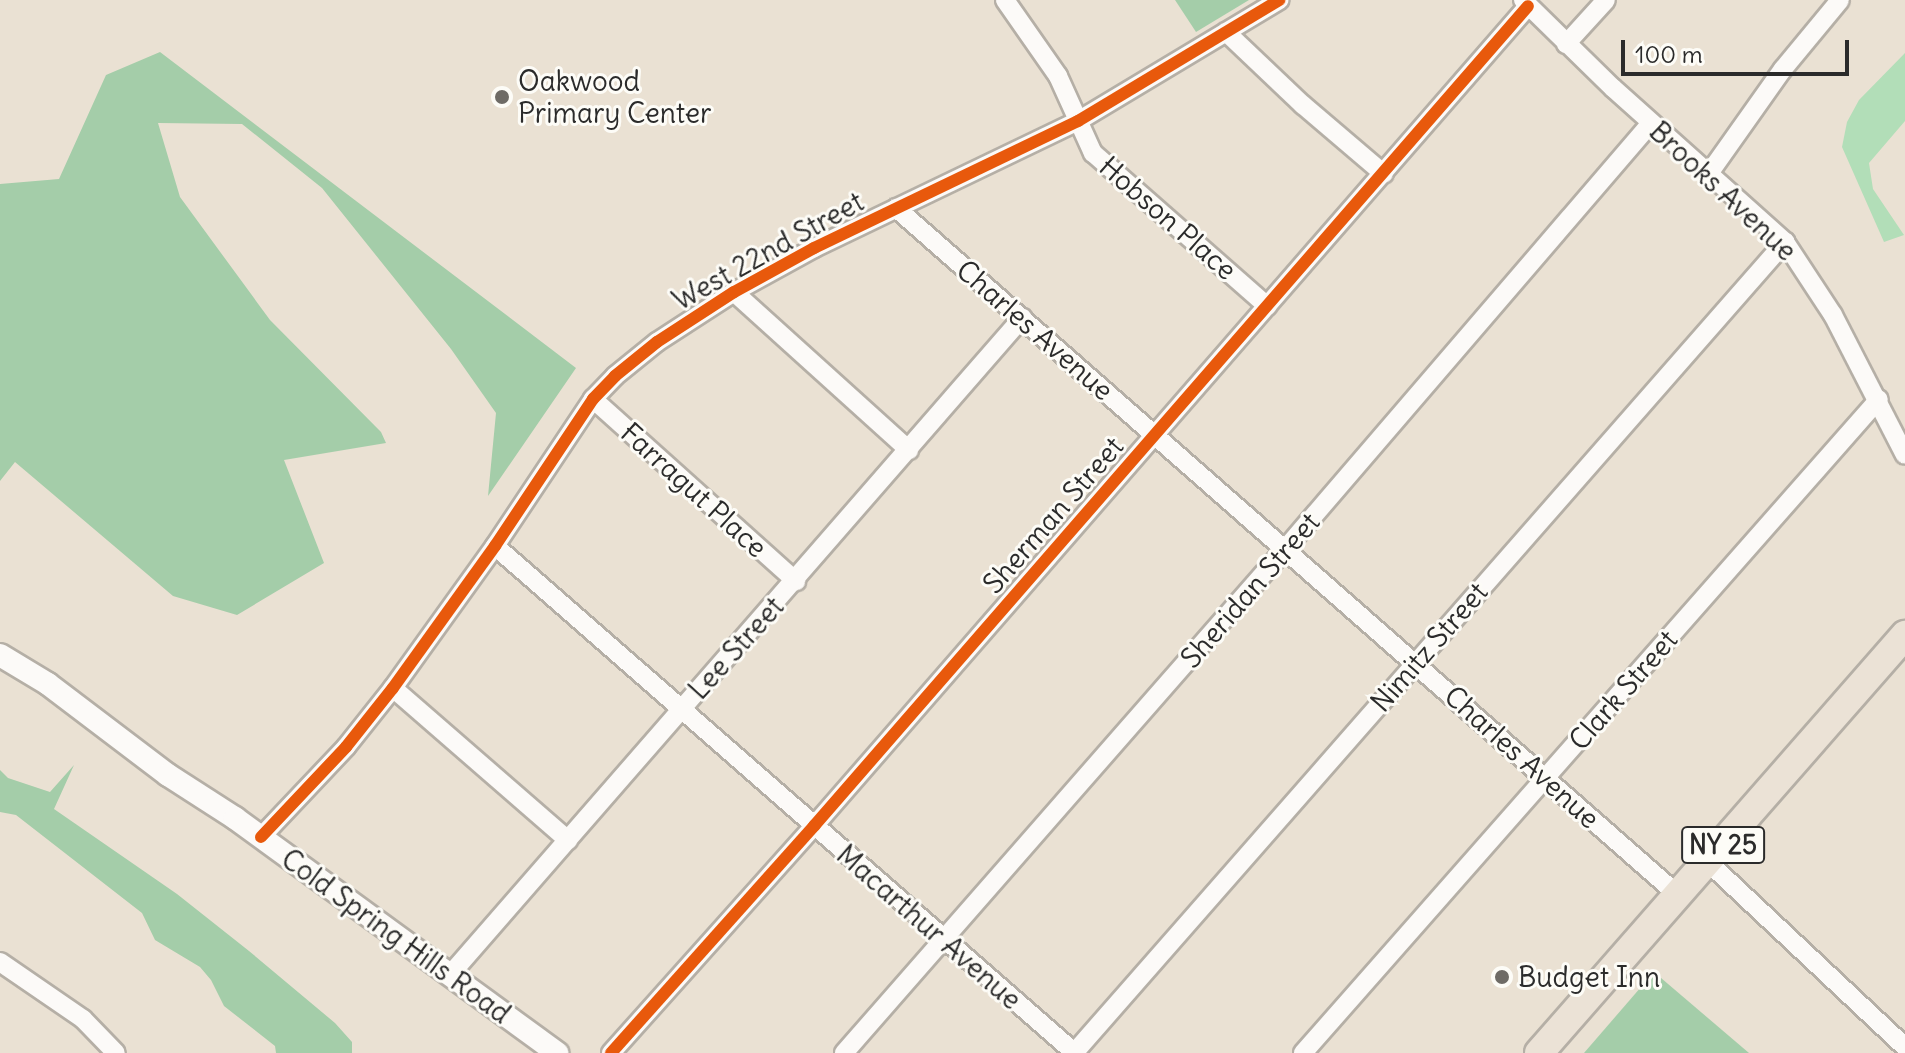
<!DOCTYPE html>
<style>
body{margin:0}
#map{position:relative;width:1905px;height:1053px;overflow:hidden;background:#eae1d3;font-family:Delius,sans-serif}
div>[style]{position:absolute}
.green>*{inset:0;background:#b2deb8}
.forest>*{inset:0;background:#a4cda9}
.roads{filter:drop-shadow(2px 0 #b5afa6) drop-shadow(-2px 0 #b5afa6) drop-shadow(0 2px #b5afa6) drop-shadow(0 -2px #b5afa6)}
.minor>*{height:18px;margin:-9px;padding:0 9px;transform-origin:9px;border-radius:9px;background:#fcfaf8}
.tertiary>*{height:22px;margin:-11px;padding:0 11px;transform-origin:11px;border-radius:11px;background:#fcfaf8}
.primary>*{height:28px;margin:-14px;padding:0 14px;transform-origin:14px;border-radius:14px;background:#ebe2d6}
.cycleway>*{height:12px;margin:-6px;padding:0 6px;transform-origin:6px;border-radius:6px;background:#e8590c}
.dots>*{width:22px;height:22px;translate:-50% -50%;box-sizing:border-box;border:4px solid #fdfcf7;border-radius:50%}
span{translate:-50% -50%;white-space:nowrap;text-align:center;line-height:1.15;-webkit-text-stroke:6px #fdfcf7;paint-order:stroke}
.shield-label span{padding:2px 6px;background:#fdfcf7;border:2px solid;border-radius:6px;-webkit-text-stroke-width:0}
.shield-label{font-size:26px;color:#2b2b2b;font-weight:700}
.poi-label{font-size:28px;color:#2b2b2b}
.left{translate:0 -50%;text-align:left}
.street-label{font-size:28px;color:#2b2b2b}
.scale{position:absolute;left:1621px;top:40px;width:228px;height:36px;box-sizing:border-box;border:4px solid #2b2b2b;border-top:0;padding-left:10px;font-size:24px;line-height:28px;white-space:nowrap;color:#2b2b2b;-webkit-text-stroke:6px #fdfcf7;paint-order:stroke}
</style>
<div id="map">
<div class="green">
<div style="clip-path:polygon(1905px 53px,1905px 121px,1869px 163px,1873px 189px,1904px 235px,1884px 242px,1842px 147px,1847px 122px,1859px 100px)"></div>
</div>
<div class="forest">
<div style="clip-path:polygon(1175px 0,1249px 0,1196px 32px)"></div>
<div style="clip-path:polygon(160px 52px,576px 368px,488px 496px,496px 413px,451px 349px,322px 188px,242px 124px,158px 123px,180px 197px,270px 320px,381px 432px,386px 443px,284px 460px,324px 563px,237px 615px,173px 596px,15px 462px,0 481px,0 184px,59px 179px,106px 75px)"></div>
<div style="clip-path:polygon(74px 765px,54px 809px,177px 894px,249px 951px,335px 1023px,352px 1042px,352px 1053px,276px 1053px,275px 1046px,224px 1006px,211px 980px,200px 967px,155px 940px,142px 913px,16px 815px,0 812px,0 770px,8px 778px,50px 792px)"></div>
<div style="clip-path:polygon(1654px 972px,1749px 1053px,1584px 1053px)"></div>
</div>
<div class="roads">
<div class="minor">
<div style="left:1005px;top:0;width:93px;rotate:55.1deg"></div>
<div style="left:1058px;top:76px;width:85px;rotate:65.6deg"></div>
<div style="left:1093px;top:153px;width:232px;rotate:41.3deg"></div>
<div style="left:1523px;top:0;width:126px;rotate:44.4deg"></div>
<div style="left:1613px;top:88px;width:231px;rotate:41.8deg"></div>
<div style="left:1785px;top:242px;width:87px;rotate:56.7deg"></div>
<div style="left:1833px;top:315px;width:157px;rotate:62.8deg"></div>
<div style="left:1226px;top:32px;width:106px;rotate:43.5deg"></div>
<div style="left:1303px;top:105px;width:106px;rotate:40.4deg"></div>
<div style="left:1566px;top:44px;width:59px;rotate:-47.7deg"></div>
<div style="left:1710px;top:172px;width:126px;rotate:-54.7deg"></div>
<div style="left:1783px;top:69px;width:89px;rotate:-50.4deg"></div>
<div style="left:896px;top:208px;width:1041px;rotate:41.3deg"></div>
<div style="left:734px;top:292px;width:236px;rotate:42.1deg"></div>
<div style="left:593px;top:399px;width:273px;rotate:41.9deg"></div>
<div style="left:495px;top:546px;width:770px;rotate:41.16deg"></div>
<div style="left:393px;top:688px;width:232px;rotate:41deg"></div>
<div style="left:261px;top:837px;width:124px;rotate:-46.6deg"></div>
<div style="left:346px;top:747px;width:75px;rotate:-51.5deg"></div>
<div style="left:393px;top:688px;width:175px;rotate:-54.3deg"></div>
<div style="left:495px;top:546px;width:177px;rotate:-56.3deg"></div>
<div style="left:593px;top:399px;width:32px;rotate:-46deg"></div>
<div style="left:615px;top:376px;width:54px;rotate:-39deg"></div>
<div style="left:657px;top:342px;width:92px;rotate:-33deg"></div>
<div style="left:734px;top:292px;width:91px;rotate:-28.8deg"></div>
<div style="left:814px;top:248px;width:293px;rotate:-25.7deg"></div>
<div style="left:1078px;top:121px;width:235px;rotate:-31deg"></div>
<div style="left:1708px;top:862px;width:270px;rotate:43.2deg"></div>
<div style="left:0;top:962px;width:101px;rotate:34.5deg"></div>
<div style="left:83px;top:1019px;width:47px;rotate:45.9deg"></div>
<div style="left:449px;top:976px;width:873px;rotate:-48.95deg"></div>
<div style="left:611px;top:1053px;width:305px;rotate:-48.2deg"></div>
<div style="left:814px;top:826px;width:1087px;rotate:-48.95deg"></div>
<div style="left:844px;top:1053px;width:671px;rotate:-48.81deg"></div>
<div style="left:1286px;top:548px;width:560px;rotate:-49.34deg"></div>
<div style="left:1074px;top:1053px;width:1079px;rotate:-48.76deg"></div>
<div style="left:1303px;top:1053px;width:871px;rotate:-48.63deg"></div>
</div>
<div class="tertiary">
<div style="left:0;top:655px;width:56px;rotate:31.1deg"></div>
<div style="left:48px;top:684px;width:151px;rotate:37.2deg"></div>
<div style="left:168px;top:775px;width:80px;rotate:32.7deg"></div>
<div style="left:235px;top:818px;width:399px;rotate:36.1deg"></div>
</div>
<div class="primary">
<div style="left:1539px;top:1053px;width:556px;rotate:-48.79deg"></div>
</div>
</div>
<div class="cycleway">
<div style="left:261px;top:837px;width:124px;rotate:-46.6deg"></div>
<div style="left:346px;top:747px;width:75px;rotate:-51.5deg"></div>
<div style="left:393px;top:688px;width:175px;rotate:-54.3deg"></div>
<div style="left:495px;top:546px;width:177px;rotate:-56.3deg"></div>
<div style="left:593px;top:399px;width:32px;rotate:-46deg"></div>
<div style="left:615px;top:376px;width:54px;rotate:-39deg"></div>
<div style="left:657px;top:342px;width:92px;rotate:-33deg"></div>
<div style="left:734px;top:292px;width:91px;rotate:-28.8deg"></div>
<div style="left:814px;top:248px;width:293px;rotate:-25.7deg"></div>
<div style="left:1078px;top:121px;width:235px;rotate:-31deg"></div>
<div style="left:611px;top:1053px;width:305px;rotate:-48.2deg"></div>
<div style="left:814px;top:826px;width:1087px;rotate:-48.95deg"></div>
</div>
<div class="dots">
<div style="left:502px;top:97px;background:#6e6b66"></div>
<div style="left:1502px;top:977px;background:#6e6b66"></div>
</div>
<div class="shield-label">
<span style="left:1723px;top:845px">NY 25</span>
</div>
<div class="poi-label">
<span class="left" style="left:518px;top:97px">Oakwood<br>Primary Center</span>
<span class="left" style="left:1518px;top:977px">Budget Inn</span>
</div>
<div class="street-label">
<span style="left:1723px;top:191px;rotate:43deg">Brooks Avenue</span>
<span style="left:1168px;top:218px;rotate:41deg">Hobson Place</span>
<span style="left:768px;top:251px;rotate:-29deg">West 22nd Street</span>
<span style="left:1035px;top:330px;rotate:41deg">Charles Avenue</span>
<span style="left:694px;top:490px;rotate:42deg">Farragut Place</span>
<span style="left:1053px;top:515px;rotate:-49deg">Sherman Street</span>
<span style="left:1250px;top:590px;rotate:-49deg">Sheridan Street</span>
<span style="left:1429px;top:647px;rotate:-49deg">Nimitz Street</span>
<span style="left:736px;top:648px;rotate:-48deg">Lee Street</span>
<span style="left:1623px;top:690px;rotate:-49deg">Clark Street</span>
<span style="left:1522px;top:757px;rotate:42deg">Charles Avenue</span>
<span style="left:929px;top:927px;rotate:41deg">Macarthur Avenue</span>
<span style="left:396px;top:936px;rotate:36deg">Cold Spring Hills Road</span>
</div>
<div class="scale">100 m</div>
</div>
